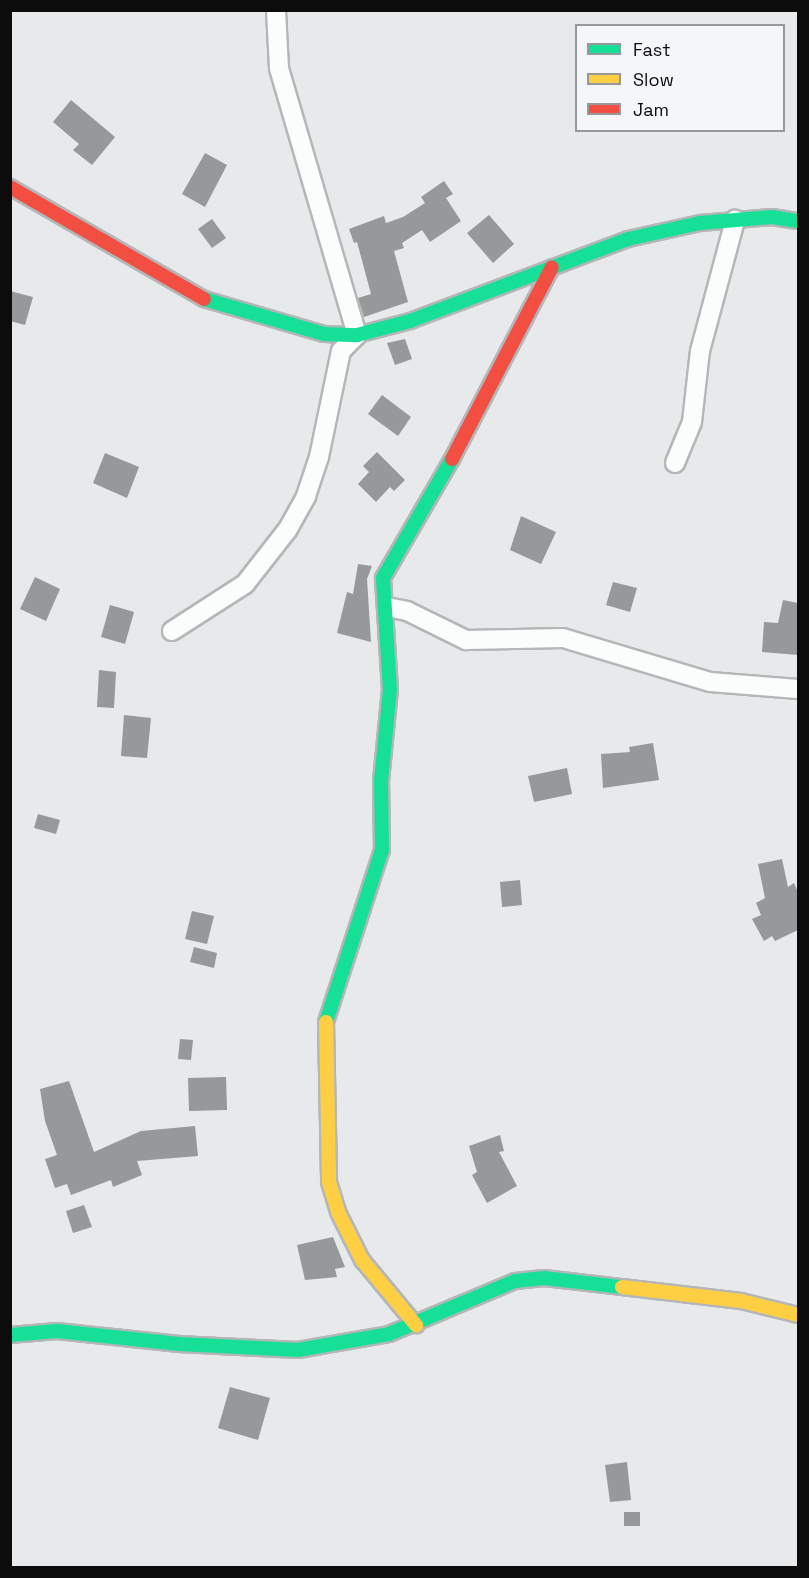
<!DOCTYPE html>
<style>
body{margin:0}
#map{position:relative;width:809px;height:1578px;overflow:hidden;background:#e7e9eb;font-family:"Space Grotesk",sans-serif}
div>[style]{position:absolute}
.building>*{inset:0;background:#97989a}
.roads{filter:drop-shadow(2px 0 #b5b6b8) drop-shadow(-2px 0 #b5b6b8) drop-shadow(0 2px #b5b6b8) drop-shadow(0 -2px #b5b6b8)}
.street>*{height:18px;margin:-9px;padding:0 9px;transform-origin:9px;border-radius:9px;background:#fbfcfc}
.fast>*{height:14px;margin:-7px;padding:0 7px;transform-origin:7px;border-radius:7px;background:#16e098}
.slow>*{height:14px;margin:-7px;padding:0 7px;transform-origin:7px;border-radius:7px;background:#ffcf43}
.jam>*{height:14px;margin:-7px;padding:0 7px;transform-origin:7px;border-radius:7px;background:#f24e42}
span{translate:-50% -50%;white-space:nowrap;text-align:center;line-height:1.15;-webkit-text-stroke:6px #f4f6f9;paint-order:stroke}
.frame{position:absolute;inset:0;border:12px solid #0c0c0d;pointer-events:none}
.legend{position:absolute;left:575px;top:24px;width:210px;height:108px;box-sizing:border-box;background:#f4f6f9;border:2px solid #97989b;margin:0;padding:8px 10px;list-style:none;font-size:18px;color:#0c0c0d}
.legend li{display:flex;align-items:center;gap:12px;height:30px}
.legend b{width:30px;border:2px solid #97989b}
</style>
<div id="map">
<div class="building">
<div style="clip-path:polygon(71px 100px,115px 137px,92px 165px,73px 150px,79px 144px,53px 122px)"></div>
<div style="clip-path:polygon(205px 153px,227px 165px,205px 207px,182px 194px)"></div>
<div style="clip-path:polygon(444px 181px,453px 194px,446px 198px,461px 221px,430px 242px,422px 230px,402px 243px,404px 248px,394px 251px,408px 302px,364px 317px,358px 298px,371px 294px,357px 242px,354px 243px,349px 229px,384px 216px,386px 223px,403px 217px,425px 203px,421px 197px)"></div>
<div style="clip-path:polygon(489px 215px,514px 244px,493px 263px,467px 233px)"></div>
<div style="clip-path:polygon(212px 219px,226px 238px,212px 248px,198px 229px)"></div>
<div style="clip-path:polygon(10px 291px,33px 297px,25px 325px,10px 321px)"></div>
<div style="clip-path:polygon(405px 339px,412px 359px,395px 365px,387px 343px)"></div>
<div style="clip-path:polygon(382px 395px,411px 417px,398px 436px,368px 414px)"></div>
<div style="clip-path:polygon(377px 452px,405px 480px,394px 491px,390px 487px,376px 502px,358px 484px,369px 472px,363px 466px)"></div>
<div style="clip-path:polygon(105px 453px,139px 467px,127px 498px,93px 483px)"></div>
<div style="clip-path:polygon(521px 516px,556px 532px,541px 564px,510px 550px)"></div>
<div style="clip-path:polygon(358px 564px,372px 566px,367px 579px,371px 642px,337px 633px,347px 592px,353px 594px)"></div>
<div style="clip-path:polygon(35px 577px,60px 589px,46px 621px,20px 609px)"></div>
<div style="clip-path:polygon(613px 582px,637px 588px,630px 612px,606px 605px)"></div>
<div style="clip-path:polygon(783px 600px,798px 603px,798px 655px,762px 652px,764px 622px,778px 623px)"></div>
<div style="clip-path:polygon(110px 605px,134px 612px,125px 644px,101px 637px)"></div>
<div style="clip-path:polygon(99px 670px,116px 672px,114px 708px,97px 707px)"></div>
<div style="clip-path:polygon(124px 715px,151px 718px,147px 758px,121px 756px)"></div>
<div style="clip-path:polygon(653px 743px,659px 780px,603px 788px,601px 754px,630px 752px,629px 747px)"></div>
<div style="clip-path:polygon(567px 768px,572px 794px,534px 802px,528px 776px)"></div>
<div style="clip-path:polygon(38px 814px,60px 820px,56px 834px,34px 828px)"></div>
<div style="clip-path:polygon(782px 859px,788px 887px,794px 883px,798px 892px,798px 930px,775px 941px,772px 936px,764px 941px,752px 919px,761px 915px,756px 903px,765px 898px,758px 864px)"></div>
<div style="clip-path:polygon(520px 880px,522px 905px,502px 907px,500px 882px)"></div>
<div style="clip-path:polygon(192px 911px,214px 916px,207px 944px,185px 939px)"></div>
<div style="clip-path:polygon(194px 947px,217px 953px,214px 968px,190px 962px)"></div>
<div style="clip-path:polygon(180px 1039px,193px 1040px,191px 1060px,178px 1059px)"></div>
<div style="clip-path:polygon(226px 1077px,227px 1110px,189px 1111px,188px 1078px)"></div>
<div style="clip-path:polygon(69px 1081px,94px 1152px,141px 1131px,195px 1126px,198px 1156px,137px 1161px,142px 1175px,113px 1187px,111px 1180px,71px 1195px,67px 1184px,55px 1188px,45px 1159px,57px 1155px,45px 1121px,40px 1089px)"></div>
<div style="clip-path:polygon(500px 1135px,504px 1151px,499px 1152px,517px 1186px,487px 1203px,472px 1175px,477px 1172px,469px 1146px)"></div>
<div style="clip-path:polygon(84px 1205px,92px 1227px,73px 1233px,66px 1211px)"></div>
<div style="clip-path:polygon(333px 1237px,345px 1267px,335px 1269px,337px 1277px,305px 1280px,297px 1245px)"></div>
<div style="clip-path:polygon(230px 1387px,270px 1398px,258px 1440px,218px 1428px)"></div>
<div style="clip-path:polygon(627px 1462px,631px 1500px,610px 1502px,605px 1465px)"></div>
<div style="clip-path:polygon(624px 1512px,640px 1512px,640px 1526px,624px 1526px)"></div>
</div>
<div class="roads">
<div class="street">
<div style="left:675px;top:463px;width:44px;rotate:-67.5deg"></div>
<div style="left:692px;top:422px;width:71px;rotate:-83.6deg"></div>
<div style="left:700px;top:351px;width:136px;rotate:-75deg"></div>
<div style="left:387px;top:607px;width:20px;rotate:11deg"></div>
<div style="left:407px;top:611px;width:66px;rotate:26.2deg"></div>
<div style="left:466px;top:640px;width:97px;rotate:-1.2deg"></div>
<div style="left:563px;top:638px;width:153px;rotate:16.7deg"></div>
<div style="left:710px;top:682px;width:88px;rotate:4.5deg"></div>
<div style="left:172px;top:631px;width:87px;rotate:-32.8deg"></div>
<div style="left:245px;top:584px;width:70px;rotate:-52deg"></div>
<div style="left:288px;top:529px;width:38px;rotate:-61deg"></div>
<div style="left:306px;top:496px;width:41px;rotate:-71.6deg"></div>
<div style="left:319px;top:457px;width:108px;rotate:-78.3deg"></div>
<div style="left:341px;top:351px;width:23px;rotate:-45deg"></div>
<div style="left:357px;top:335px;width:278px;rotate:-106.3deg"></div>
<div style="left:279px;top:68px;width:58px;rotate:-93deg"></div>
</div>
<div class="fast">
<div style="left:204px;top:299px;width:125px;rotate:16.3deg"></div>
<div style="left:324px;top:334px;width:33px;rotate:2deg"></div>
<div style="left:357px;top:335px;width:55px;rotate:-14.8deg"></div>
<div style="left:410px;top:321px;width:233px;rotate:-20.6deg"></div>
<div style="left:628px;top:239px;width:74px;rotate:-12.5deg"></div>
<div style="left:700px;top:223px;width:72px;rotate:-4.8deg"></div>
<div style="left:772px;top:217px;width:26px;rotate:9deg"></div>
<div style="left:326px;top:1022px;width:181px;rotate:-72deg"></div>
<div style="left:382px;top:850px;width:69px;rotate:-90.8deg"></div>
<div style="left:381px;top:781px;width:91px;rotate:-84.4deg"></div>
<div style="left:390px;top:690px;width:112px;rotate:-93.6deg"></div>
<div style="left:383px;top:578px;width:138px;rotate:-59.9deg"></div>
<div style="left:10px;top:1335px;width:47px;rotate:-4.9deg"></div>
<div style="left:57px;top:1331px;width:123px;rotate:6.1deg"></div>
<div style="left:179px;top:1344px;width:119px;rotate:2.9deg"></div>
<div style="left:298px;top:1350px;width:92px;rotate:-10deg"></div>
<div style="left:389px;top:1334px;width:137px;rotate:-22.8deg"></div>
<div style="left:515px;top:1281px;width:29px;rotate:-6deg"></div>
<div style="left:544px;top:1278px;width:79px;rotate:6.6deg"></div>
</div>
<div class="slow">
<div style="left:326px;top:1022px;width:160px;rotate:88.9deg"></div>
<div style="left:329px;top:1182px;width:31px;rotate:73deg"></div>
<div style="left:338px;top:1212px;width:54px;rotate:63.4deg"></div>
<div style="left:362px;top:1260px;width:85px;rotate:50.3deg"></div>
<div style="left:622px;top:1287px;width:120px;rotate:6.7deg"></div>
<div style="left:741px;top:1301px;width:59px;rotate:13.8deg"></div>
</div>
<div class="jam">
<div style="left:10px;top:187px;width:224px;rotate:30deg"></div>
<div style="left:452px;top:459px;width:216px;rotate:-62.5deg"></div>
</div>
</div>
<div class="frame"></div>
<ul class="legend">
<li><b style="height:8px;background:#16e098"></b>Fast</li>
<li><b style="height:8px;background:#ffcf43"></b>Slow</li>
<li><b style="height:8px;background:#f24e42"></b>Jam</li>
</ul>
</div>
